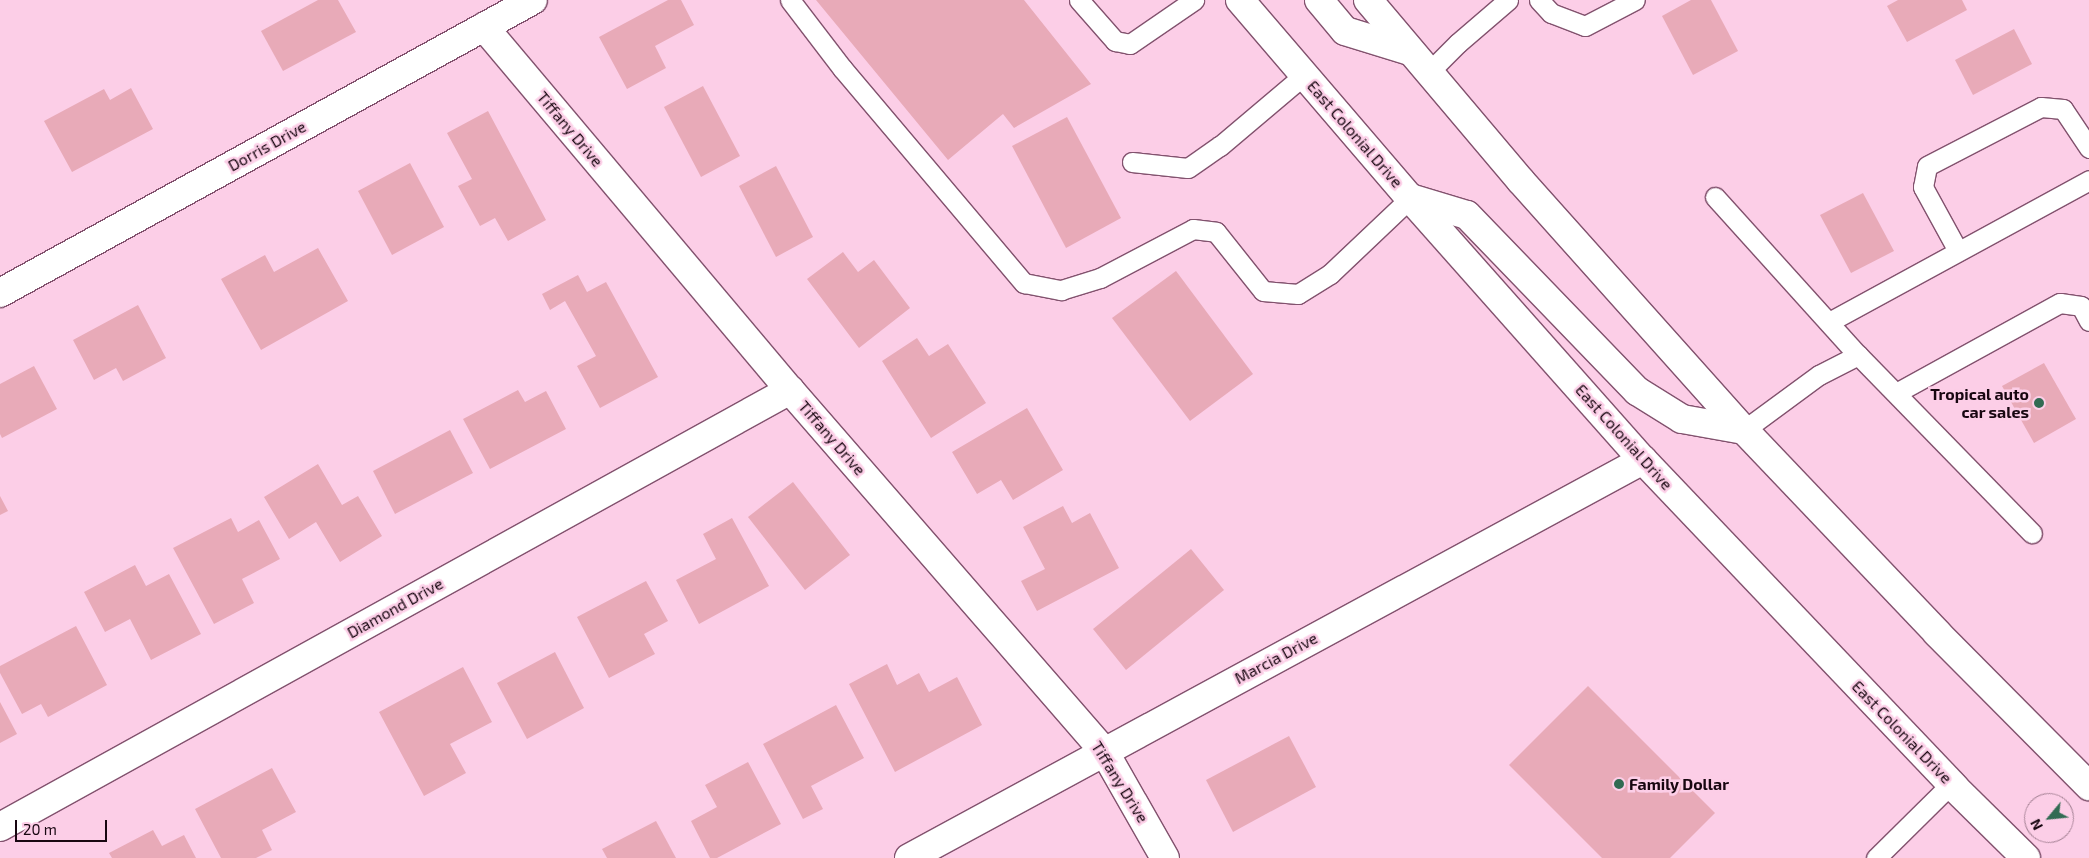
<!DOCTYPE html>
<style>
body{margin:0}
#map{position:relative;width:2089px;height:858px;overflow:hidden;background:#fccee7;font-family:"Exo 2",sans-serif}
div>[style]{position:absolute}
.building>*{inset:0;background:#e8aab8}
.roads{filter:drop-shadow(1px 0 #82526e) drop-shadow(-1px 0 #82526e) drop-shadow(0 1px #82526e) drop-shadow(0 -1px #82526e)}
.lane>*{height:19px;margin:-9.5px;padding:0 9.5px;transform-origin:9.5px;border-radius:9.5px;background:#fff}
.street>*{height:28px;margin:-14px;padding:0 14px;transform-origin:14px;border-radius:14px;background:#fff}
.highway>*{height:28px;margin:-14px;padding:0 14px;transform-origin:14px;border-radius:14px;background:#fff}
.dots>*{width:14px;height:14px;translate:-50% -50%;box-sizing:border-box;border:2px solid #fccee7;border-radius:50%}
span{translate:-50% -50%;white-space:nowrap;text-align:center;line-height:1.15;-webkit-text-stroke:5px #fccee7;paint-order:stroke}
.street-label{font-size:16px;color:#180711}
.poi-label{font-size:16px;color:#180711;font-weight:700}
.right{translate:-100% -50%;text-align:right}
.left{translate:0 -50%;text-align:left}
.north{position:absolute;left:2024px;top:793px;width:50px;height:50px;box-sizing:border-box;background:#fccee7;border:1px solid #a17e91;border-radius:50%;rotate:242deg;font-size:14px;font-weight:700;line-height:20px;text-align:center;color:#180711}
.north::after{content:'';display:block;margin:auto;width:18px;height:22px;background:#326b53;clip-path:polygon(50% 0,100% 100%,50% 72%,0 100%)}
.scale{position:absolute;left:15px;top:820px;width:92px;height:22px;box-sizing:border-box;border:2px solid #180711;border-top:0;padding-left:6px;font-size:15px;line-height:18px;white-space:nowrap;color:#180711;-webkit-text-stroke:4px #fccee7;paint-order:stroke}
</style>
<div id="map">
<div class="building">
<div style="clip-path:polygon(318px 0,338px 0,356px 32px,283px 71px,261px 31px)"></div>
<div style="clip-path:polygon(668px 0,681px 0,694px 25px,655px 46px,666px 68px,627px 89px,599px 37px)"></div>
<div style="clip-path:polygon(816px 0,1024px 0,1091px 84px,1014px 128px,1003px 114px,948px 160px)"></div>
<div style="clip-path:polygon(1691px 0,1711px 0,1738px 51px,1693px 75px,1662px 16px)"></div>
<div style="clip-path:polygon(1898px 0,1962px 0,1967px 10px,1907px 42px,1887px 6px)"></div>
<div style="clip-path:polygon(2014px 29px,2032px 64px,1973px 95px,1955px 60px)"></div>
<div style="clip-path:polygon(703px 86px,740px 156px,701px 177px,664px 107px)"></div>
<div style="clip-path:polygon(131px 88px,153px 129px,72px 172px,44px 121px,104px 89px,110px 100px)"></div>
<div style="clip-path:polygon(488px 111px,546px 220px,508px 241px,495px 218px,480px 226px,458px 186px,472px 179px,447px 133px)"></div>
<div style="clip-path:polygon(1067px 117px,1121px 218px,1066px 248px,1012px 146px)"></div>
<div style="clip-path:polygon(410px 163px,444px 227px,392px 255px,358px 191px)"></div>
<div style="clip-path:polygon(776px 166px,813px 237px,776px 257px,739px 186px)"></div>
<div style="clip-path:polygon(1863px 193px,1894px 251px,1851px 273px,1820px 215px)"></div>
<div style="clip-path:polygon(318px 248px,348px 301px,261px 350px,221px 279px,265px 255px,274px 272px)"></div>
<div style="clip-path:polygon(843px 252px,858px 272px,874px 260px,910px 308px,859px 348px,807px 279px)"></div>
<div style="clip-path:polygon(1176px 271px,1253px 374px,1190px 421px,1112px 318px)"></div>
<div style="clip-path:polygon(578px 275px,587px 292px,606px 282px,658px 377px,600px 408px,577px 366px,596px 356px,565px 301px,550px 310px,542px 294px)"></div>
<div style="clip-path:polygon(138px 305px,166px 358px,123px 381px,116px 368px,94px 380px,73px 340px)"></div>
<div style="clip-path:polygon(917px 338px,929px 356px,948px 344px,986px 403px,931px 438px,882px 361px)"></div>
<div style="clip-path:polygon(2044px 363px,2076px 419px,2034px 443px,2002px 386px)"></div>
<div style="clip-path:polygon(34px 366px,57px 409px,2px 438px,0 434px,0 384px)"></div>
<div style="clip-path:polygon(518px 390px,525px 402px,546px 391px,566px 429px,490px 469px,463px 419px)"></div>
<div style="clip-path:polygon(1027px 408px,1063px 470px,1013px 500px,1001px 480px,977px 494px,952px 452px)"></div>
<div style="clip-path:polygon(450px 430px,473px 473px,395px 514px,373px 471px)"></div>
<div style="clip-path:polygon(318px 464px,342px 505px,358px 496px,382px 536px,340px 562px,316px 522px,289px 539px,264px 497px)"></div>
<div style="clip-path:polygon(793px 482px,850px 555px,805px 590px,748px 517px)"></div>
<div style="clip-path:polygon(0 496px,8px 511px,0 515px)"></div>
<div style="clip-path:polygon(1063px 506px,1072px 523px,1090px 513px,1119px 568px,1037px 611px,1021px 581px,1045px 569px,1023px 527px)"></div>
<div style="clip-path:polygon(231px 518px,238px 532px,259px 520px,280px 559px,242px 579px,254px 603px,214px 624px,173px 548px)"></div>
<div style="clip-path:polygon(732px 518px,769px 586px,699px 624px,676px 580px,716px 559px,703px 534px)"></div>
<div style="clip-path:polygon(1191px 549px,1224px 590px,1126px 670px,1093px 629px)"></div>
<div style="clip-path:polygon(135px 565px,146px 586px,169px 574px,201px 634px,151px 660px,130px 619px,105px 632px,84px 592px)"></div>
<div style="clip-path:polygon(646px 581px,668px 621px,644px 634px,655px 654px,609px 678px,577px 617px)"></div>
<div style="clip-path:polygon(76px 626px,107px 685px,48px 717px,41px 704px,22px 714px,0 673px,0 666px)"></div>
<div style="clip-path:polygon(555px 652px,584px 708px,527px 739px,497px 683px)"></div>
<div style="clip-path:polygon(887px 664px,897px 685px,919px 673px,929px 692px,957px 677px,982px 725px,895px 772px,849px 684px)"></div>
<div style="clip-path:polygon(463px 667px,492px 722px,450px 744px,466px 773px,424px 796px,379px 712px)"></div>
<div style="clip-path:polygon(1588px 686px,1715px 813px,1670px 858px,1602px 858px,1509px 765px)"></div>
<div style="clip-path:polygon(0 702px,17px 734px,0 743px)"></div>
<div style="clip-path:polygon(836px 705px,864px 758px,811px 786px,823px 809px,803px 819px,763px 744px)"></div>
<div style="clip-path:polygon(1289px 736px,1316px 787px,1233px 832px,1206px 780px)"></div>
<div style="clip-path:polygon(748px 762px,781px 824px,717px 858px,710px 858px,691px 821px,717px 807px,705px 785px)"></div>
<div style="clip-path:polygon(272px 768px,296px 812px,262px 830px,272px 850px,256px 858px,221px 858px,195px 809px)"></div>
<div style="clip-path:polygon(656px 821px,676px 858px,607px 858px,602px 849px)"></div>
<div style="clip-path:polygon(153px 830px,162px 846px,184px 835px,196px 858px,112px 858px,109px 853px)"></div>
</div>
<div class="roads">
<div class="lane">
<div style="left:790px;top:0;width:86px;rotate:52.6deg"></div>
<div style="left:842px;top:68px;width:282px;rotate:49.8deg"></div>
<div style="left:1024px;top:283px;width:38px;rotate:11deg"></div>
<div style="left:1061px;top:290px;width:41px;rotate:-17.1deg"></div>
<div style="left:1100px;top:278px;width:105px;rotate:-27.8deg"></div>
<div style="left:1193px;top:229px;width:23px;rotate:7deg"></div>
<div style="left:1216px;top:232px;width:75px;rotate:51.5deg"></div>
<div style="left:1263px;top:291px;width:35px;rotate:5deg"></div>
<div style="left:1298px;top:294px;width:38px;rotate:-32deg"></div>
<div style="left:1330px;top:274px;width:110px;rotate:-43.5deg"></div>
<div style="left:1079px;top:0;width:55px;rotate:48.7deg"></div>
<div style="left:1115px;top:41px;width:15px;rotate:11deg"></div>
<div style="left:1130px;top:44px;width:78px;rotate:-34.5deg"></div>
<div style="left:1539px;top:0;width:18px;rotate:47deg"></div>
<div style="left:1551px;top:13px;width:36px;rotate:21deg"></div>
<div style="left:1585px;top:26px;width:56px;rotate:-27.5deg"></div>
<div style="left:1428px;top:73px;width:42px;rotate:-45deg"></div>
<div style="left:1458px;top:43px;width:66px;rotate:-40.7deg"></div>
<div style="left:1132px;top:162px;width:56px;rotate:6.1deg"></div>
<div style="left:1188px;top:168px;width:39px;rotate:-35deg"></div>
<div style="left:1220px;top:146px;width:110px;rotate:-40.2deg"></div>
<div style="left:1715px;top:197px;width:213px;rotate:47.9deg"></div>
<div style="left:1858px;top:355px;width:249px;rotate:45.7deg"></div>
<div style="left:1958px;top:251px;width:73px;rotate:-118.7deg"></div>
<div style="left:1923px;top:187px;width:21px;rotate:-79deg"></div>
<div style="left:1927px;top:166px;width:128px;rotate:-27.4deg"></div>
<div style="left:2041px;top:107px;width:22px;rotate:5deg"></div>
<div style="left:2063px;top:109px;width:47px;rotate:56.3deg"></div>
<div style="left:1829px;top:322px;width:296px;rotate:-28.6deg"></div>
<div style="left:1896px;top:393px;width:187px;rotate:-28.8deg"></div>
<div style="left:2060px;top:303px;width:21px;rotate:8deg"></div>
<div style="left:2081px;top:306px;width:17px;rotate:62deg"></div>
<div style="left:1744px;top:430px;width:93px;rotate:-36.3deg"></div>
<div style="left:1819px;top:375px;width:44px;rotate:-27.1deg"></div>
<div style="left:1876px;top:858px;width:105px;rotate:-44.6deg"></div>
</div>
<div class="street">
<div style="left:484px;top:27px;width:475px;rotate:49.9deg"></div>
<div style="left:790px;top:390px;width:478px;rotate:49deg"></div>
<div style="left:1104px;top:751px;width:123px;rotate:60.3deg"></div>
<div style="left:0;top:293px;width:608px;rotate:-28.8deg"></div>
<div style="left:0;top:827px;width:903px;rotate:-28.95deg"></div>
<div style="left:909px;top:858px;width:835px;rotate:-28.47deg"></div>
</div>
<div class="highway">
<div style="left:1240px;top:0;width:261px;rotate:49.4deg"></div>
<div style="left:1410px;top:198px;width:351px;rotate:48.4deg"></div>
<div style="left:1643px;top:460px;width:451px;rotate:46.4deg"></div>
<div style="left:1954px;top:787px;width:101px;rotate:44.6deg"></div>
<div style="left:1319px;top:0;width:40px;rotate:50deg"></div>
<div style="left:1345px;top:31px;width:68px;rotate:17.1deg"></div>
<div style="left:1368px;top:0;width:237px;rotate:49.8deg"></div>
<div style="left:1521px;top:181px;width:334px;rotate:48.2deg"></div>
<div style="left:1744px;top:430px;width:280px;rotate:46.4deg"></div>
<div style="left:1937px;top:633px;width:216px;rotate:45.2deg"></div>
<div style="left:1410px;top:198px;width:59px;rotate:16.6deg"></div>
<div style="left:1467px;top:215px;width:245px;rotate:46deg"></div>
<div style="left:1637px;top:391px;width:53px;rotate:31.9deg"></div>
<div style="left:1682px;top:419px;width:63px;rotate:10.1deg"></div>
</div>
</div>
<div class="dots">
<div style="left:2039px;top:403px;background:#326b53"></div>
<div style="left:1619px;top:784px;background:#326b53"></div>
</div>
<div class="street-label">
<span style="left:570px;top:129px;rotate:50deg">Tiffany Drive</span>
<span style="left:1355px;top:134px;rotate:49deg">East Colonial Drive</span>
<span style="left:267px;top:146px;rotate:-29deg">Dorris Drive</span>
<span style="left:1624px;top:437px;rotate:48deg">East Colonial Drive</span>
<span style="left:832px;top:438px;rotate:49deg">Tiffany Drive</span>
<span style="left:395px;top:608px;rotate:-29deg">Diamond Drive</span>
<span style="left:1276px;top:658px;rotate:-28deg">Marcia Drive</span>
<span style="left:1902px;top:732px;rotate:46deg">East Colonial Drive</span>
<span style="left:1120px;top:782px;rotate:58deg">Tiffany Drive</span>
</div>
<div class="poi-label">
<span class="right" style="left:2029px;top:403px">Tropical auto<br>car sales</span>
<span class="left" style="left:1629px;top:784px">Family Dollar</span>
</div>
<div class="north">N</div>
<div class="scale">20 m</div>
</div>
